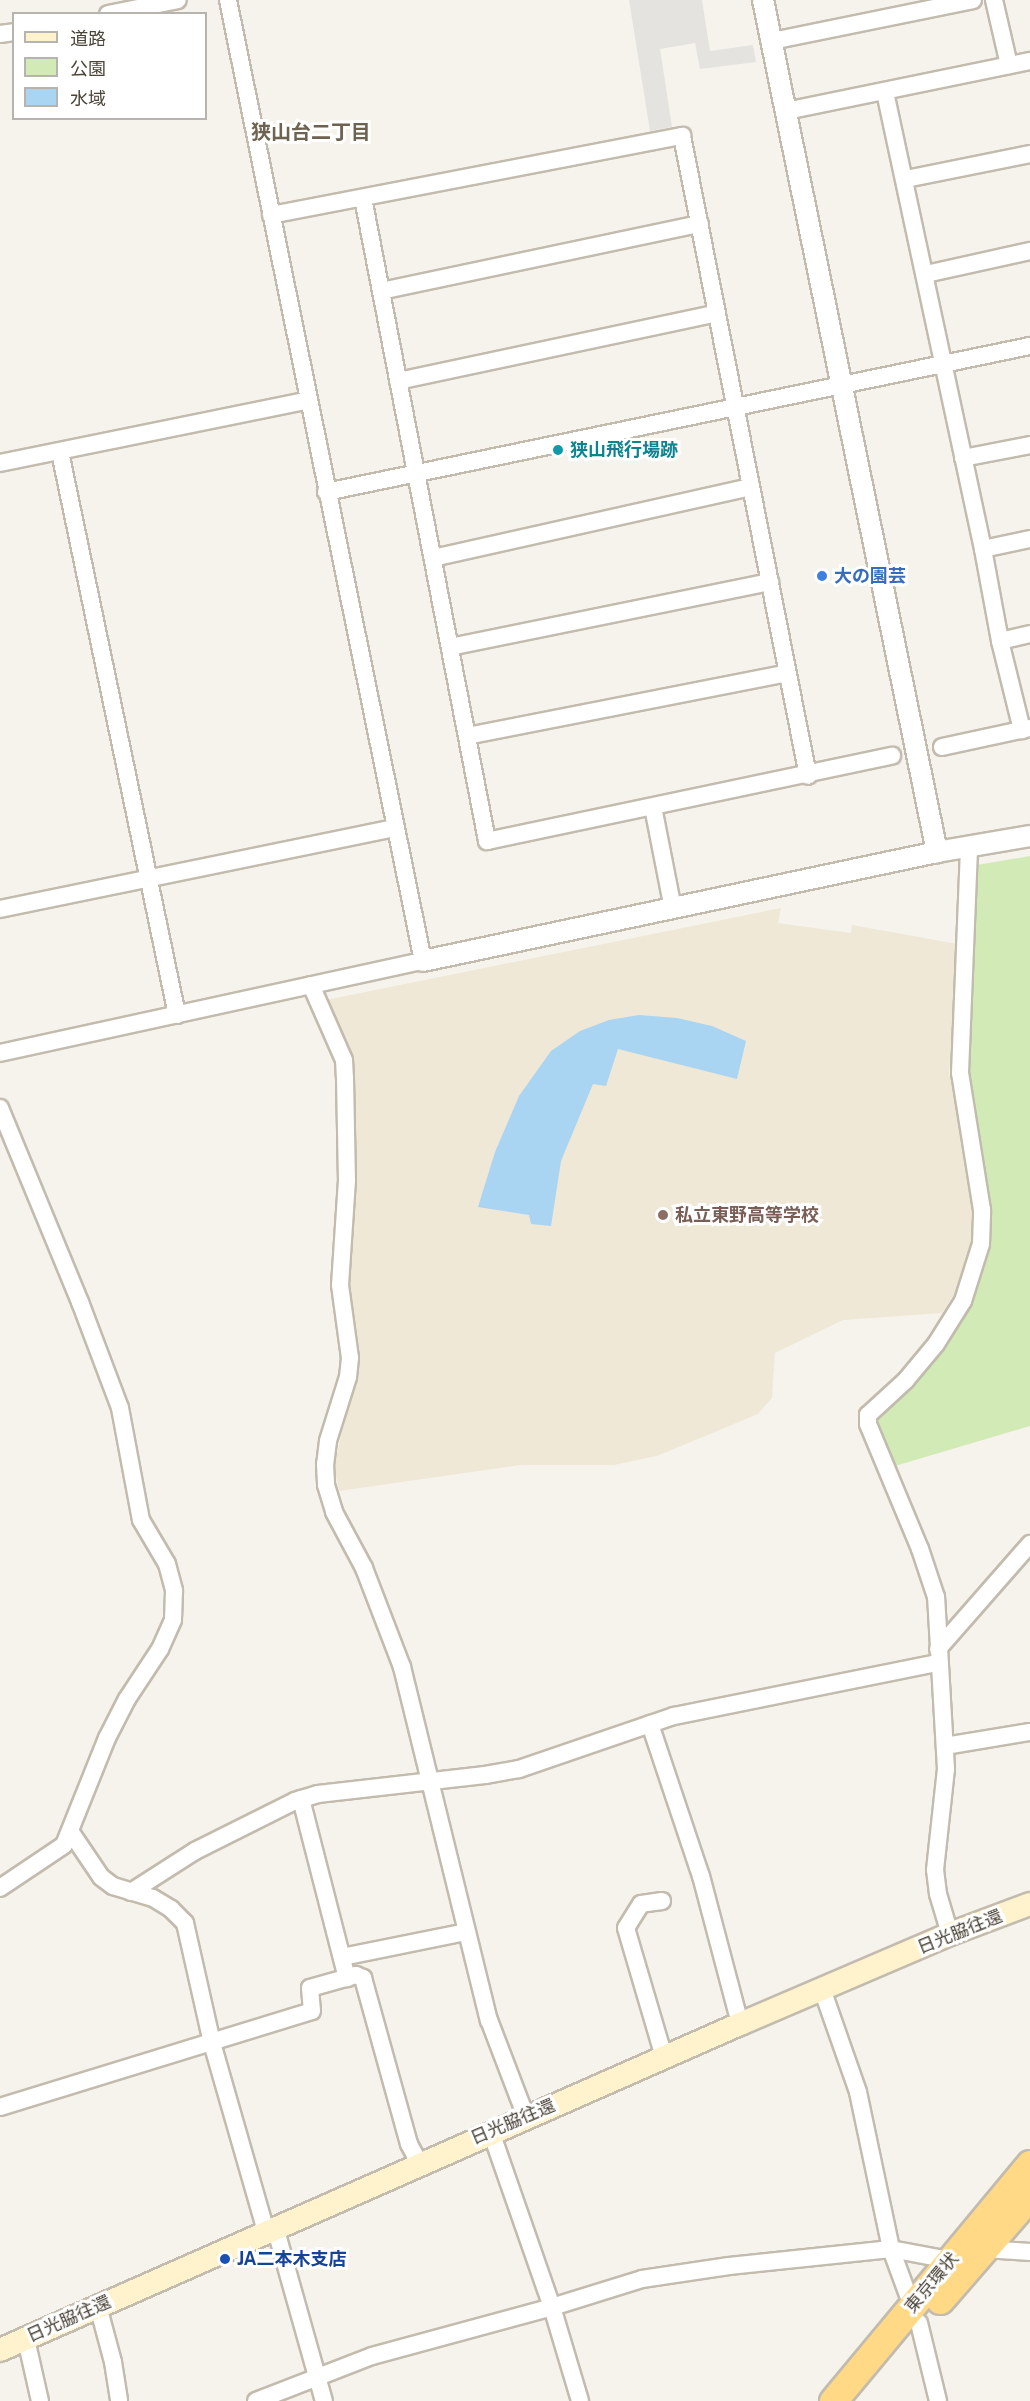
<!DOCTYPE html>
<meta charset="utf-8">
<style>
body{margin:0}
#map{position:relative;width:1030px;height:2401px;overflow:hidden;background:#f6f3ec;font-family:"Public Sans","Noto Sans JP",sans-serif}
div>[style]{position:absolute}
.education>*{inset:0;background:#efe8d6}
.green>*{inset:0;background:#d2eab5}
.parking>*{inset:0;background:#e5e3e0}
.water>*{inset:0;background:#a9d4f2}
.roads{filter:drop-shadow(2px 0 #c2bbae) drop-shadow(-2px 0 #c2bbae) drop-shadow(0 2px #c2bbae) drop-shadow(0 -2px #c2bbae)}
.minor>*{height:16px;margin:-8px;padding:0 8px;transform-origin:8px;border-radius:8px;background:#fff}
.tertiary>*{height:20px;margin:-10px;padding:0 10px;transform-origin:10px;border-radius:10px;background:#fff}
.secondary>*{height:22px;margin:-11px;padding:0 11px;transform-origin:11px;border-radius:11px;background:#fff3cd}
.trunk>*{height:27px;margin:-13.5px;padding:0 13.5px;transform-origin:13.5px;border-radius:13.5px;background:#ffd985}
.dots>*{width:16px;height:16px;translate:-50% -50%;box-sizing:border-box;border:3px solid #fff;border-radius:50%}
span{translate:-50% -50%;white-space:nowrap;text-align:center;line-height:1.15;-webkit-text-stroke:6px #fff;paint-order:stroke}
.culture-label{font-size:18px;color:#0d838f;font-weight:700}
.left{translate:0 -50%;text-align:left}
.shop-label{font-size:18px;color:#366cbe;font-weight:700}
.education-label{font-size:18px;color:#785e54;font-weight:700}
.street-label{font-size:18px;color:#4b4439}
.transit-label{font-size:18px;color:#164399;font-weight:700}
.neighbourhood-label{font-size:20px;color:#6e6250;font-weight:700}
.legend{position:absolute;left:12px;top:12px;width:195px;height:108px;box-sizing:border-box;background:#fff;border:2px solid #b7b4b0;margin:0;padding:8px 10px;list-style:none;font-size:18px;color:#4b4439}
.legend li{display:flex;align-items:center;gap:12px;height:30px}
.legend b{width:30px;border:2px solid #b7b4b0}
</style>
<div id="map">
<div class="education">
<div style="clip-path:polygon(781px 908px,778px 923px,851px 933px,852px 925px,958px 944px,949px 1072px,974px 1197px,976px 1233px,968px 1271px,942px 1313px,843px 1320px,775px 1353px,772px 1398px,758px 1414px,657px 1456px,614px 1465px,521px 1465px,339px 1491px,334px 1466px,359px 1362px,347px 1281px,352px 1074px,350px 1051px,326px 1000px)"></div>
</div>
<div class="green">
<div style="clip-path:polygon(1030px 856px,1030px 1426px,895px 1466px,872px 1415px,940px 1344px,985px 1243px,963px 1073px,977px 865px)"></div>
</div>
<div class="parking">
<div style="clip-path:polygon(629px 0,702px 0,710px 51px,753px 45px,756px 62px,700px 69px,695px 43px,660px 49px,672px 127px,650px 131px)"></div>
</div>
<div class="water">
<div style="clip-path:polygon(639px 1015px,677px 1018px,712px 1026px,746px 1041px,737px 1079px,618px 1049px,606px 1086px,593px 1084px,561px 1161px,551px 1226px,531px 1224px,529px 1215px,478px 1207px,495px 1152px,519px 1096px,551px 1051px,580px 1031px,609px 1020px)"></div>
</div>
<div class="roads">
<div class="minor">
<div style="left:994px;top:0;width:67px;rotate:77deg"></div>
<div style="left:108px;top:14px;width:71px;rotate:-11.3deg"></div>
<div style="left:0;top:34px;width:14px;rotate:-8deg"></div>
<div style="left:772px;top:41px;width:205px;rotate:-11.5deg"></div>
<div style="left:885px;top:92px;width:467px;rotate:77.9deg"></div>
<div style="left:983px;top:549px;width:94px;rotate:79.5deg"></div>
<div style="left:1000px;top:641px;width:92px;rotate:76.1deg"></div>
<div style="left:786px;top:111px;width:249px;rotate:-11.6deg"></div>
<div style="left:906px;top:179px;width:126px;rotate:-11.4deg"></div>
<div style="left:363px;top:198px;width:655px;rotate:79.08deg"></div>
<div style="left:487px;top:841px;width:414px;rotate:-11.9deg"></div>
<div style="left:271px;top:215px;width:419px;rotate:-10.9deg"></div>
<div style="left:682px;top:136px;width:652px;rotate:78.86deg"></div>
<div style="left:926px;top:274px;width:107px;rotate:-12.5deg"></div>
<div style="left:381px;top:291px;width:326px;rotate:-11.9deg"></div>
<div style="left:398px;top:381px;width:326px;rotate:-12deg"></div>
<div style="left:60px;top:452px;width:575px;rotate:78.26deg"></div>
<div style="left:963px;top:458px;width:68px;rotate:-11deg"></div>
<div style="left:0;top:463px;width:315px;rotate:-11.5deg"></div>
<div style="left:326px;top:492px;width:719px;rotate:-11.72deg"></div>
<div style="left:983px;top:549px;width:48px;rotate:-12deg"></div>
<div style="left:433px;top:558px;width:326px;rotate:-12.6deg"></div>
<div style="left:1000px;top:641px;width:31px;rotate:-13deg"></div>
<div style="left:450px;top:647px;width:327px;rotate:-11.5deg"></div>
<div style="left:467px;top:736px;width:326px;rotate:-11.1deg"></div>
<div style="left:942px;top:747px;width:90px;rotate:-12.2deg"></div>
<div style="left:653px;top:807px;width:104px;rotate:78.9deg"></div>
<div style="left:0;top:909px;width:404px;rotate:-11.6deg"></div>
<div style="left:311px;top:985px;width:82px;rotate:66.3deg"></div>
<div style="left:344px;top:1060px;width:18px;rotate:87deg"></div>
<div style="left:345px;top:1078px;width:102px;rotate:88.9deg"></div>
<div style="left:347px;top:1180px;width:105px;rotate:93.8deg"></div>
<div style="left:340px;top:1285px;width:74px;rotate:82.2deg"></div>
<div style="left:350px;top:1358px;width:19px;rotate:96deg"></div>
<div style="left:348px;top:1377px;width:67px;rotate:107.4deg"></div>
<div style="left:328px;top:1441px;width:23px;rotate:97deg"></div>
<div style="left:325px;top:1464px;width:21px;rotate:87deg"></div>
<div style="left:326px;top:1485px;width:28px;rotate:73deg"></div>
<div style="left:334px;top:1512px;width:64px;rotate:61.8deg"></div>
<div style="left:364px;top:1568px;width:106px;rotate:69deg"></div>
<div style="left:402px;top:1667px;width:364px;rotate:76.2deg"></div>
<div style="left:489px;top:2020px;width:104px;rotate:69.1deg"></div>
<div style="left:0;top:1053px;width:433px;rotate:-12.3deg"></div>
<div style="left:423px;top:961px;width:981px;rotate:-101.47deg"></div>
<div style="left:0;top:1108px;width:210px;rotate:67.6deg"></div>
<div style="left:80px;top:1302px;width:113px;rotate:69.3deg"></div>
<div style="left:120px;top:1408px;width:114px;rotate:79.4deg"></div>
<div style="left:141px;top:1520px;width:51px;rotate:59.4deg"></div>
<div style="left:167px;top:1564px;width:28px;rotate:75deg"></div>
<div style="left:174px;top:1591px;width:29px;rotate:92deg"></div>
<div style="left:173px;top:1620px;width:32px;rotate:114deg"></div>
<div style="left:160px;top:1649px;width:60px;rotate:123.4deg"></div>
<div style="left:127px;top:1699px;width:44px;rotate:117.1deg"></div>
<div style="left:107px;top:1738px;width:115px;rotate:111.9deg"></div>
<div style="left:64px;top:1845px;width:77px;rotate:146.1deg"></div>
<div style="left:938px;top:1649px;width:140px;rotate:-48.8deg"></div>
<div style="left:650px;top:1724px;width:160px;rotate:71.5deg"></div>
<div style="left:701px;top:1876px;width:153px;rotate:75.2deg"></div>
<div style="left:945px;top:1746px;width:86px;rotate:-9.4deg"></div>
<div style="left:301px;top:1799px;width:185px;rotate:75.6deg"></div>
<div style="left:70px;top:1831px;width:55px;rotate:56deg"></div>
<div style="left:101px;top:1877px;width:15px;rotate:37deg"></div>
<div style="left:113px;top:1886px;width:42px;rotate:16.7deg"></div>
<div style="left:153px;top:1898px;width:21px;rotate:31deg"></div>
<div style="left:171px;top:1909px;width:20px;rotate:45deg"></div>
<div style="left:185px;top:1923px;width:123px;rotate:77.3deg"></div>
<div style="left:212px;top:2043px;width:196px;rotate:74deg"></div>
<div style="left:131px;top:1892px;width:76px;rotate:-32.6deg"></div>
<div style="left:195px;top:1851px;width:112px;rotate:-26.6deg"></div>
<div style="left:295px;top:1801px;width:24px;rotate:-17deg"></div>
<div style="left:318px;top:1794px;width:168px;rotate:-6.5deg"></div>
<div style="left:485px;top:1775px;width:35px;rotate:-10deg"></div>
<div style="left:519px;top:1769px;width:164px;rotate:-18.9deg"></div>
<div style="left:674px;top:1716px;width:269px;rotate:-11.4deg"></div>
<div style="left:662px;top:1901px;width:21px;rotate:172deg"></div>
<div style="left:641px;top:1904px;width:28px;rotate:122deg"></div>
<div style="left:626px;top:1928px;width:134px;rotate:73.6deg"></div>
<div style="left:950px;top:1934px;width:42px;rotate:-106.7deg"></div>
<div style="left:938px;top:1894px;width:24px;rotate:-97deg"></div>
<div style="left:935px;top:1870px;width:102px;rotate:-83.8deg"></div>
<div style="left:946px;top:1769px;width:172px;rotate:-93.3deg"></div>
<div style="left:936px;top:1597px;width:51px;rotate:-108.4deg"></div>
<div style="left:920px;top:1549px;width:135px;rotate:-112.6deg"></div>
<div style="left:868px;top:1424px;width:9px;rotate:-90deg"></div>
<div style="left:868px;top:1415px;width:52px;rotate:-42.6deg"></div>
<div style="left:906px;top:1380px;width:47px;rotate:-50.2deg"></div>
<div style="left:936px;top:1344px;width:51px;rotate:-57.9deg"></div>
<div style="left:963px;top:1301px;width:60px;rotate:-72.5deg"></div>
<div style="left:981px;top:1244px;width:34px;rotate:-88deg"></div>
<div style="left:982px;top:1210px;width:139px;rotate:-99.1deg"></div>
<div style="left:960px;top:1073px;width:226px;rotate:-87.7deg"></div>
<div style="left:342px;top:1957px;width:126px;rotate:-11.4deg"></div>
<div style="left:822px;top:1989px;width:109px;rotate:70.7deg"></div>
<div style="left:858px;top:2092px;width:160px;rotate:78.1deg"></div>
<div style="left:891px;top:2249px;width:61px;rotate:69.8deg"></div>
<div style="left:0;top:2107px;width:326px;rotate:-17.1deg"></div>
<div style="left:312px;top:2011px;width:23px;rotate:-95deg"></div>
<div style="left:310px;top:1988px;width:48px;rotate:-15.8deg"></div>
<div style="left:356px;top:1975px;width:8px;rotate:23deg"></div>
<div style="left:363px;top:1978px;width:172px;rotate:74.5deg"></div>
<div style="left:409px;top:2144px;width:21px;rotate:62deg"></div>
<div style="left:491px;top:2132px;width:185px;rotate:70.8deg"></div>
<div style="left:552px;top:2307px;width:98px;rotate:73.4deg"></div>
<div style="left:275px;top:2227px;width:181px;rotate:74.3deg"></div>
<div style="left:985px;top:2249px;width:45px;rotate:3.8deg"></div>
<div style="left:98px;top:2306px;width:58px;rotate:75deg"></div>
<div style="left:113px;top:2362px;width:39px;rotate:81deg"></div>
<div style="left:919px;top:2323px;width:80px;rotate:76.3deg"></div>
<div style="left:26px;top:2339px;width:64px;rotate:77.3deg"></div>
<div style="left:256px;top:2401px;width:124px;rotate:-21.2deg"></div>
<div style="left:372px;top:2356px;width:187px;rotate:-15.2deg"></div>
<div style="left:552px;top:2307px;width:94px;rotate:-17.3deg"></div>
<div style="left:642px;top:2279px;width:88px;rotate:-8.5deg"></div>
<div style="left:729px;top:2266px;width:163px;rotate:-6deg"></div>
<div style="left:891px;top:2249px;width:60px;rotate:10.6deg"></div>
</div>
<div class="tertiary">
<div style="left:763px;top:0;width:870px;rotate:78.46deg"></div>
<div style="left:423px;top:961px;width:525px;rotate:-11.97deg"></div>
<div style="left:937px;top:852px;width:94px;rotate:-9.8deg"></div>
</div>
<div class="secondary">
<div style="left:0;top:2350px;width:809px;rotate:-23.78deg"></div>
<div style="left:740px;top:2024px;width:228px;rotate:-23.2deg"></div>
<div style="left:950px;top:1934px;width:85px;rotate:-20.6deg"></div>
</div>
<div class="trunk">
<div style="left:940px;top:2300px;width:138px;rotate:-49.1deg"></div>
<div style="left:833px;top:2401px;width:308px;rotate:-50.3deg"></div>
</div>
</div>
<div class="dots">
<div style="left:558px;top:450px;background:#0f9aa8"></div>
<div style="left:822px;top:576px;background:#3f7fe0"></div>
<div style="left:663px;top:1215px;background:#8d6e63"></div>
<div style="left:225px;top:2259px;background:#1a4fb4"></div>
</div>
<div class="culture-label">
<span class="left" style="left:570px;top:450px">狭山飛行場跡</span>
</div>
<div class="shop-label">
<span class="left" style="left:834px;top:576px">大の園芸</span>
</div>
<div class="education-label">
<span class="left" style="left:675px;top:1215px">私立東野高等学校</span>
</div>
<div class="street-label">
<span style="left:960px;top:1932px;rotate:-22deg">日光脇往還</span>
<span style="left:513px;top:2122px;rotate:-23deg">日光脇往還</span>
<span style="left:932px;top:2283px;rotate:-50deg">東京環状</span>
<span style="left:69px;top:2319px;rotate:-24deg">日光脇往還</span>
</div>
<div class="transit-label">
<span class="left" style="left:237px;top:2259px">JA二本木支店</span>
</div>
<div class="neighbourhood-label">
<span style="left:311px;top:132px">狭山台二丁目</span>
</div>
<ul class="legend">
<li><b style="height:8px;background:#fff3cd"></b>道路</li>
<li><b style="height:16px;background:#d2eab5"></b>公園</li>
<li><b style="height:16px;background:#a9d4f2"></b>水域</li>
</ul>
</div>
